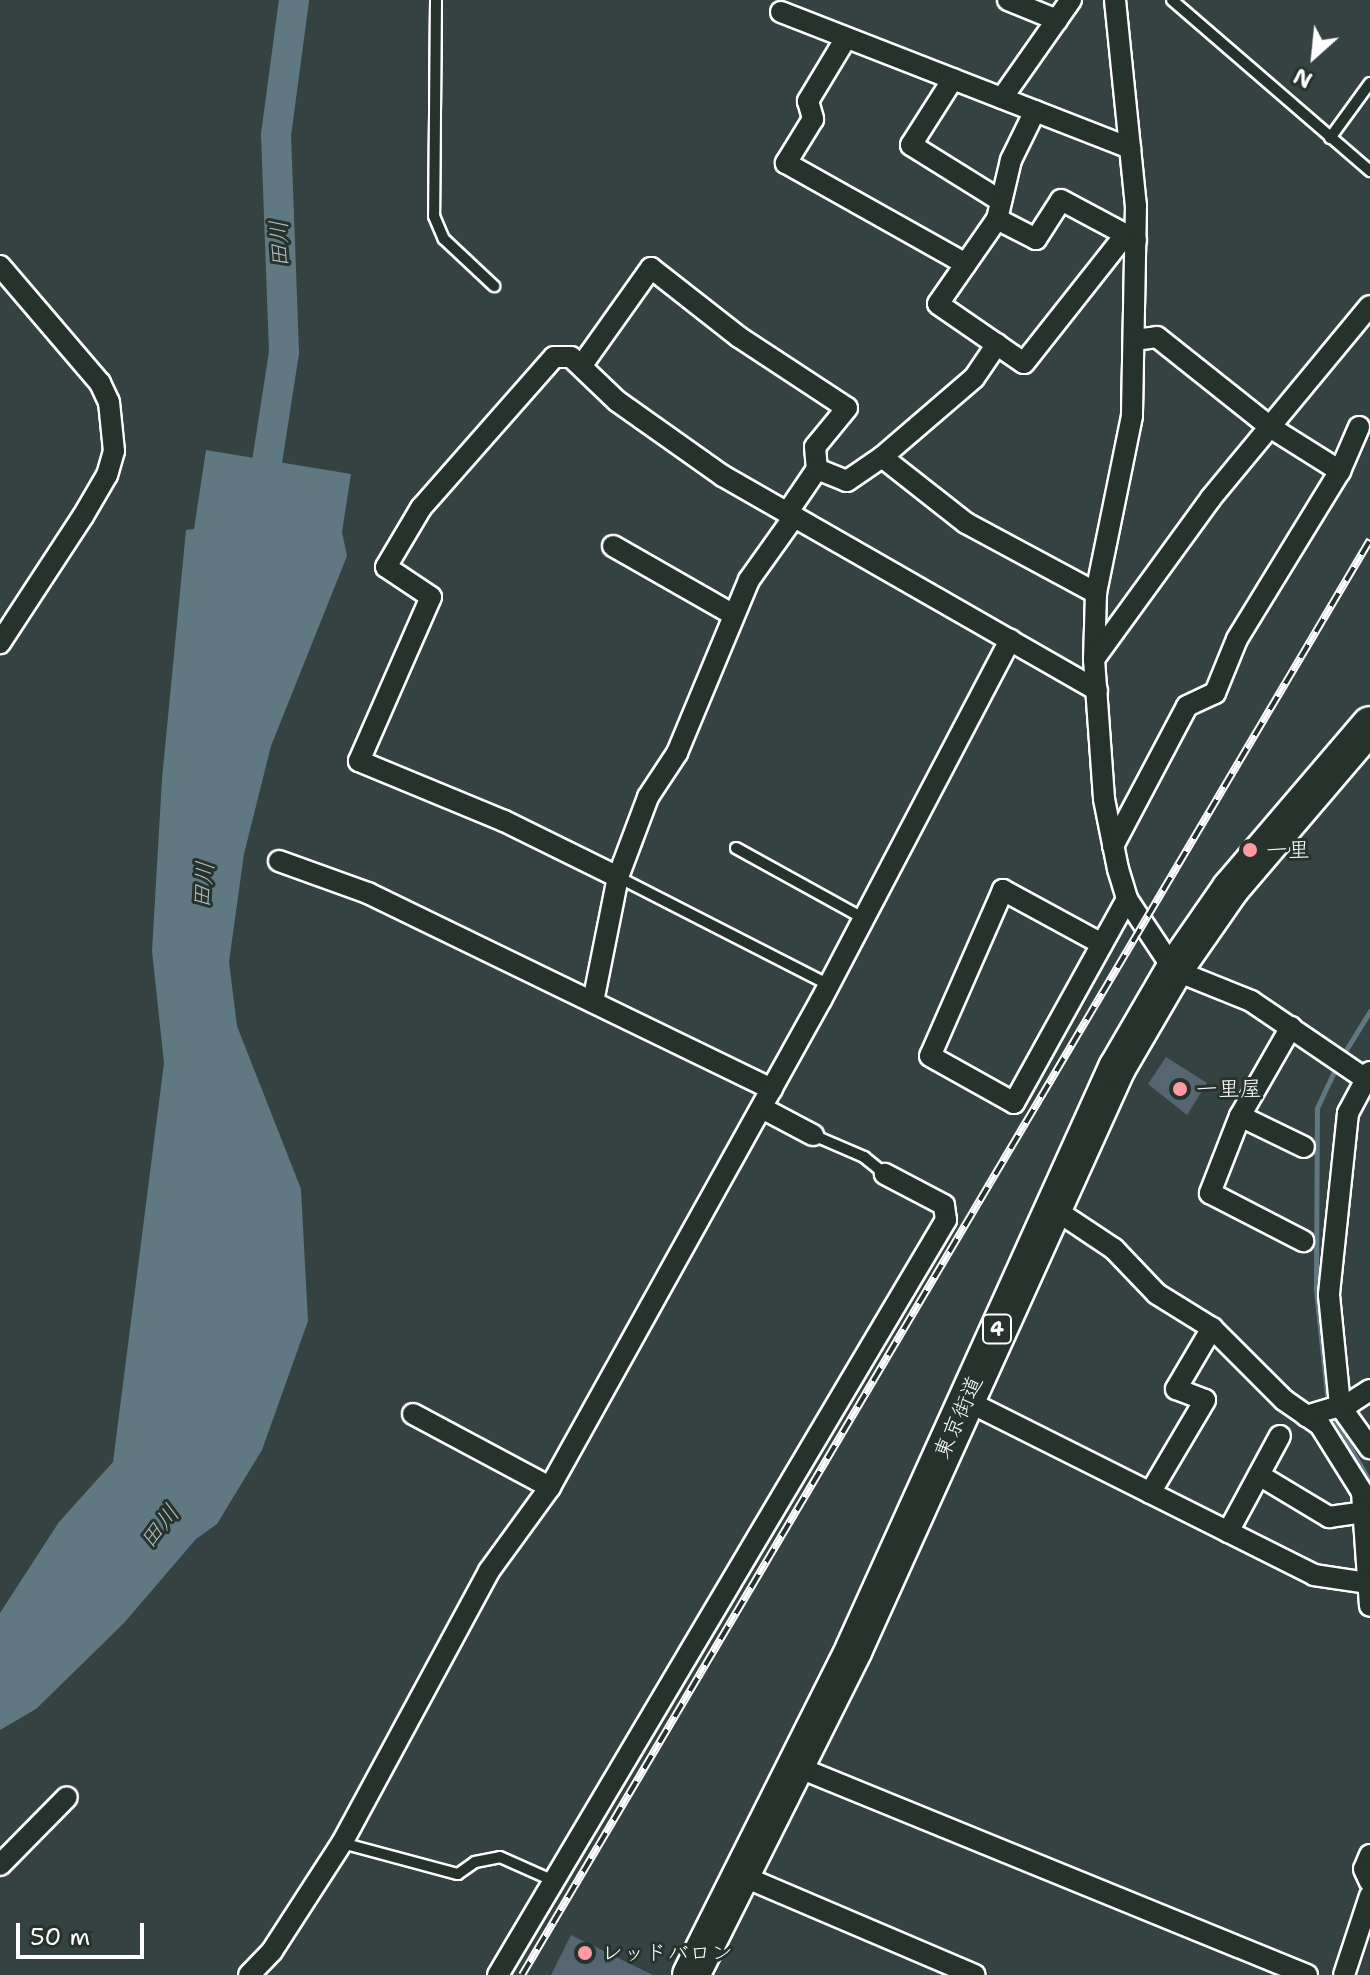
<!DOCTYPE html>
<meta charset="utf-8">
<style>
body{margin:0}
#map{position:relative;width:1370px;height:1975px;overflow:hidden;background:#344242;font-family:"Shantell Sans","Klee One",sans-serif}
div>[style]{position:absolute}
.water>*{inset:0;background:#607881}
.stream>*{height:5px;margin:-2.5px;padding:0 2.5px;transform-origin:2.5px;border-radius:2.5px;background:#607881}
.river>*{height:30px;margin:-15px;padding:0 15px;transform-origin:15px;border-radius:15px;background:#607881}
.building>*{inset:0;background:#556672}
.roads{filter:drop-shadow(2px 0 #fff) drop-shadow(-2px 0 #fff) drop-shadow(0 2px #fff) drop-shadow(0 -2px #fff)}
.lane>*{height:10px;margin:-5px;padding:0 5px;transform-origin:5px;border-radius:5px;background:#26332d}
.street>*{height:20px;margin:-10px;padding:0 10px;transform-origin:10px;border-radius:10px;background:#26332d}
.highway>*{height:36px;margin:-18px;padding:0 18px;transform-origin:18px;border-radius:18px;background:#26332d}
.rail>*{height:8px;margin-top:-4px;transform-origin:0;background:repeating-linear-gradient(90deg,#26332d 0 15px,#fff 0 30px);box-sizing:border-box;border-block:2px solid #fff}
.dots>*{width:22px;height:22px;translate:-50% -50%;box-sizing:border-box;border:4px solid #26332d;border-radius:50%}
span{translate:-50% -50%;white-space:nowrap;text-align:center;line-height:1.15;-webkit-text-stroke:6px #26332d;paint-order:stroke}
.shield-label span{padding:2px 6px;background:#26332d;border:2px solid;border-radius:6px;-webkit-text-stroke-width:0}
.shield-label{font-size:20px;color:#fff;font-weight:700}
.poi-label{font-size:22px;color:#fff}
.left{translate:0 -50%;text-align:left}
.street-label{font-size:22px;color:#fff}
.water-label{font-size:24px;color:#b0bcc0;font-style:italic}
.north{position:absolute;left:1274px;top:16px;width:80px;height:80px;-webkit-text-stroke:6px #26332d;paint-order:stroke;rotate:207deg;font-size:22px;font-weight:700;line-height:32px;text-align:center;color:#fff}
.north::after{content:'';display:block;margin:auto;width:28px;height:36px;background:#fff;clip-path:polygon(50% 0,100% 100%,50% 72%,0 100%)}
.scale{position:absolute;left:16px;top:1923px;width:128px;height:36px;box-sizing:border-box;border:4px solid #fff;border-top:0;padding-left:10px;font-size:24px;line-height:28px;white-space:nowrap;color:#fff;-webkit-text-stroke:6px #26332d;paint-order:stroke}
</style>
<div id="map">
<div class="water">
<div style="clip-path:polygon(206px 450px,351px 474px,342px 532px,347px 556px,271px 746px,244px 854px,229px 962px,237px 1026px,301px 1189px,308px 1321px,262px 1450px,217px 1524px,196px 1539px,124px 1623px,36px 1709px,0 1730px,0 1613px,59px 1522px,113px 1462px,164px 1063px,152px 951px,162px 779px,186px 530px,194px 529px)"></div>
</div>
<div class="stream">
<div style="left:1341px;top:1058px;width:55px;rotate:-58.3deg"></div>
<div style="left:1328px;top:1404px;width:116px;rotate:-96deg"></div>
<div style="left:1316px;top:1289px;width:181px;rotate:-89.7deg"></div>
<div style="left:1317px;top:1108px;width:45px;rotate:-65.1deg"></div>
<div style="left:1331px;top:1414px;width:78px;rotate:60.2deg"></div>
</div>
<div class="river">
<div style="left:261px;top:501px;width:151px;rotate:-81.2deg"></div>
<div style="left:284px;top:352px;width:217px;rotate:-92.1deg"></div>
<div style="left:276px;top:135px;width:136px;rotate:-82.4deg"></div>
</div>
<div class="building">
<div style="clip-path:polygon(1166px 1057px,1207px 1083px,1187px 1115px,1148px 1084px)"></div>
<div style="clip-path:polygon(571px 1935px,653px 1975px,551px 1975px)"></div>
</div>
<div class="roads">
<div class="lane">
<div style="left:436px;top:0;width:216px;rotate:90.5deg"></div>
<div style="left:434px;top:216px;width:25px;rotate:67deg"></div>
<div style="left:444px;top:239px;width:69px;rotate:43.2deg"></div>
<div style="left:1172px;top:0;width:262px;rotate:40.8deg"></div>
<div style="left:1330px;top:138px;width:68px;rotate:-54deg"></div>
<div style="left:736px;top:848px;width:143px;rotate:28.9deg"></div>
<div style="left:618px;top:877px;width:235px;rotate:27.1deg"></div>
<div style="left:813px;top:1135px;width:56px;rotate:23.3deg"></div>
<div style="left:864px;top:1157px;width:27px;rotate:39deg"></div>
<div style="left:342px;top:1843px;width:120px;rotate:15deg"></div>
<div style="left:458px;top:1874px;width:21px;rotate:-35deg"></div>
<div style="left:475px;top:1862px;width:25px;rotate:-11deg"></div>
<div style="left:500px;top:1857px;width:59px;rotate:24deg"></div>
</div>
<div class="street">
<div style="left:1008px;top:0;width:53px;rotate:22.2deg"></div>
<div style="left:1115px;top:0;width:206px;rotate:84.2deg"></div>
<div style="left:1136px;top:205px;width:211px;rotate:91.1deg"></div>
<div style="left:1132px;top:416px;width:181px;rotate:101.5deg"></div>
<div style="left:1096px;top:593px;width:66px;rotate:91.7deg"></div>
<div style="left:1094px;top:659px;width:140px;rotate:85.9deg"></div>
<div style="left:1104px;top:799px;width:71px;rotate:78.7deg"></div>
<div style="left:1118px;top:869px;width:31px;rotate:73deg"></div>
<div style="left:1127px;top:899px;width:85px;rotate:56.5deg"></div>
<div style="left:1174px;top:970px;width:83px;rotate:21.9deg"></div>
<div style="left:1251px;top:1001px;width:144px;rotate:34.2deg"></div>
<div style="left:781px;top:12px;width:375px;rotate:21.3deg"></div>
<div style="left:846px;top:38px;width:74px;rotate:121.1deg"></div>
<div style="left:808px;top:101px;width:19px;rotate:74deg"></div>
<div style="left:813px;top:119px;width:52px;rotate:121.5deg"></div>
<div style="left:786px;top:163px;width:206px;rotate:29.3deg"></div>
<div style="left:953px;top:79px;width:78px;rotate:122.5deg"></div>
<div style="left:911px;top:145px;width:106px;rotate:31.9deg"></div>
<div style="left:1002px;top:98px;width:120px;rotate:-54.9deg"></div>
<div style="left:1035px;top:111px;width:55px;rotate:116.1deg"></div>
<div style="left:1011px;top:160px;width:61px;rotate:103.3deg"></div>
<div style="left:997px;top:219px;width:44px;rotate:27.1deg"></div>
<div style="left:1036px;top:239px;width:46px;rotate:-57.3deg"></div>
<div style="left:1061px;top:200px;width:85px;rotate:28.1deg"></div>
<div style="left:997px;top:219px;width:103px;rotate:124.8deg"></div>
<div style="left:938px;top:304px;width:104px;rotate:34.5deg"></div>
<div style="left:1024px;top:363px;width:163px;rotate:-51.7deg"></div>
<div style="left:0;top:266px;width:154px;rotate:49.5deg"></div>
<div style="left:100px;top:383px;width:21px;rotate:65deg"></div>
<div style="left:109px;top:402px;width:49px;rotate:84.2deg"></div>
<div style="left:114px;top:451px;width:25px;rotate:106deg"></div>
<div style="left:107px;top:475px;width:48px;rotate:120.3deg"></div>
<div style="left:83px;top:516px;width:152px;rotate:123.2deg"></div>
<div style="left:1134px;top:340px;width:23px;rotate:-7deg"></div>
<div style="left:1157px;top:337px;width:144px;rotate:38.5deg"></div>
<div style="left:1270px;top:427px;width:83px;rotate:32.2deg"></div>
<div style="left:582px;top:365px;width:119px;rotate:-54.6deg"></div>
<div style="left:651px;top:268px;width:112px;rotate:38.1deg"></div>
<div style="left:739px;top:337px;width:129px;rotate:33.3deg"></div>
<div style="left:847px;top:408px;width:50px;rotate:129.4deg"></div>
<div style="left:815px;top:447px;width:22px;rotate:85deg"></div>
<div style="left:817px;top:469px;width:53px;rotate:124.3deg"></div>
<div style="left:882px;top:457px;width:107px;rotate:38.2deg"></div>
<div style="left:966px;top:523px;width:148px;rotate:28.3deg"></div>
<div style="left:817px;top:469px;width:32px;rotate:22deg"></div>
<div style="left:847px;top:481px;width:42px;rotate:-34.4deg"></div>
<div style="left:882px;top:457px;width:121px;rotate:-40.7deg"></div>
<div style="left:974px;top:378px;width:41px;rotate:-55.9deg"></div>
<div style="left:613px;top:546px;width:139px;rotate:29.7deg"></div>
<div style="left:1094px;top:659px;width:199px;rotate:-54deg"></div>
<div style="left:1211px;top:498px;width:249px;rotate:-50.4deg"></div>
<div style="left:1113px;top:846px;width:158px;rotate:-62.1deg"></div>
<div style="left:1187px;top:706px;width:31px;rotate:-25deg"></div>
<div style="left:1215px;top:693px;width:58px;rotate:-67.8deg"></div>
<div style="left:1237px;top:639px;width:197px;rotate:-58.5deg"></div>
<div style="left:1340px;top:471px;width:48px;rotate:-66.6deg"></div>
<div style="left:279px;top:861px;width:95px;rotate:19.8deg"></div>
<div style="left:368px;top:893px;width:449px;rotate:25.9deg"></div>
<div style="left:618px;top:877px;width:85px;rotate:-69.4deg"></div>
<div style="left:648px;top:797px;width:53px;rotate:-56.6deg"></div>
<div style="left:677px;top:753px;width:187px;rotate:-67.4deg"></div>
<div style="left:749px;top:580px;width:77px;rotate:-54.5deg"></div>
<div style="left:1102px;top:944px;width:113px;rotate:-151.4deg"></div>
<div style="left:1003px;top:890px;width:181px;rotate:113.7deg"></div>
<div style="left:930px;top:1056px;width:96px;rotate:29.2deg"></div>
<div style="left:1014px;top:1103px;width:233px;rotate:-61deg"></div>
<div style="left:593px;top:1002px;width:127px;rotate:-78.7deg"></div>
<div style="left:618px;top:877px;width:127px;rotate:-153.8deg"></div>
<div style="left:504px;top:821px;width:157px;rotate:-157.5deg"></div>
<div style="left:359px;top:761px;width:179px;rotate:-66.3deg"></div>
<div style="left:431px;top:597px;width:54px;rotate:-146.3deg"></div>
<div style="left:386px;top:567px;width:69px;rotate:-59.3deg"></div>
<div style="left:421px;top:508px;width:201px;rotate:-48.6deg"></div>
<div style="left:554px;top:357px;width:17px"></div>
<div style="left:571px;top:357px;width:64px;rotate:43.7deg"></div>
<div style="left:617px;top:401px;width:130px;rotate:35.3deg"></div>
<div style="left:723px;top:476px;width:431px;rotate:29.8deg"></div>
<div style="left:1291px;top:1027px;width:103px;rotate:119.8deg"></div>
<div style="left:1240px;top:1116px;width:83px;rotate:111.3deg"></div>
<div style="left:1210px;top:1193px;width:105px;rotate:27.3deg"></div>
<div style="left:1370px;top:1072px;width:47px;rotate:118.2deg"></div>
<div style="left:1348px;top:1113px;width:183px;rotate:96deg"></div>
<div style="left:1329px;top:1295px;width:112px;rotate:84.3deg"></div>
<div style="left:1340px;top:1406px;width:52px;rotate:54.5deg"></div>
<div style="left:762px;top:1108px;width:58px;rotate:27.9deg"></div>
<div style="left:1240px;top:1116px;width:71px;rotate:25.8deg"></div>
<div style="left:1051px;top:1207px;width:76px;rotate:33.7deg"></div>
<div style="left:1114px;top:1249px;width:62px;rotate:46.3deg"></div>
<div style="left:1157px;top:1294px;width:65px;rotate:31.7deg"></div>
<div style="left:1212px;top:1328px;width:102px;rotate:45deg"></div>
<div style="left:1284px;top:1400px;width:44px;rotate:34.8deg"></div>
<div style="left:1320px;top:1425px;width:79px;rotate:57.9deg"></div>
<div style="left:1362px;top:1492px;width:114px;rotate:86deg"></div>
<div style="left:965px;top:1400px;width:390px;rotate:26.6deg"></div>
<div style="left:1314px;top:1575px;width:55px;rotate:8.4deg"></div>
<div style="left:413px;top:1414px;width:155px;rotate:28.1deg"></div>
<div style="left:1306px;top:1416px;width:46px;rotate:-16.5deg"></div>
<div style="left:1350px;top:1403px;width:24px;rotate:-33deg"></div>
<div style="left:1259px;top:1475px;width:82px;rotate:31deg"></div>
<div style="left:1329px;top:1517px;width:35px;rotate:-8deg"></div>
<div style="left:1150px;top:1493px;width:108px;rotate:-59.4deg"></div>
<div style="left:1205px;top:1400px;width:31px;rotate:-159deg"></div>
<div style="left:1176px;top:1389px;width:71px;rotate:-59.5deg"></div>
<div style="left:1228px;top:1532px;width:109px;rotate:-61.6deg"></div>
<div style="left:795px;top:1766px;width:553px;rotate:22.21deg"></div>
<div style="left:1370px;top:1855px;width:15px;rotate:113deg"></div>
<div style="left:1364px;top:1869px;width:14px;rotate:65deg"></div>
<div style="left:0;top:1865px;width:95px;rotate:-45.4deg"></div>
<div style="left:740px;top:1875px;width:255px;rotate:23.1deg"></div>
<div style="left:249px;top:1975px;width:33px;rotate:-46deg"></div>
<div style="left:272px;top:1951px;width:129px;rotate:-57.1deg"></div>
<div style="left:342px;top:1843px;width:309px;rotate:-61.6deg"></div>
<div style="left:489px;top:1571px;width:104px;rotate:-54deg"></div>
<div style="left:550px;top:1487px;width:557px;rotate:-60.91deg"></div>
<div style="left:821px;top:1000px;width:407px;rotate:-62.3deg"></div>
<div style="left:498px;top:1975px;width:878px;rotate:-59.32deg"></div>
<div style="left:946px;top:1220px;width:15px;rotate:-98deg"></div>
<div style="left:944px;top:1205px;width:67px;rotate:-152.3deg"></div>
<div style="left:1344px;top:1975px;width:83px;rotate:-71.8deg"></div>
</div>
<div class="highway">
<div style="left:691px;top:1975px;width:364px;rotate:-63.4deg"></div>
<div style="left:854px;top:1649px;width:638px;rotate:-65.65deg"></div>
<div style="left:1117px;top:1068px;width:113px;rotate:-59.8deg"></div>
<div style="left:1174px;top:970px;width:100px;rotate:-55.2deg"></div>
<div style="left:1231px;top:888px;width:214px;rotate:-49.5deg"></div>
</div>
</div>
<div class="rail">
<div style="left:522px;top:1975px;width:1667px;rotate:-59.42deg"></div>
</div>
<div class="dots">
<div style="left:1250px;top:850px;background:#ff9aa2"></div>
<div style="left:1180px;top:1089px;background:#ff9aa2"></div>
<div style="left:585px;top:1953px;background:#ff9aa2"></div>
</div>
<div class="shield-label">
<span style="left:997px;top:1329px">4</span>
</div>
<div class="poi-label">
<span class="left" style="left:1266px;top:850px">一里</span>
<span class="left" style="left:1196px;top:1089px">一里屋</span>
<span class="left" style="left:601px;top:1953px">レッドバロン</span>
</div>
<div class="street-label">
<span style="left:958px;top:1417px;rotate:-66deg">東京街道</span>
</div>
<div class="water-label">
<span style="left:280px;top:244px;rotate:-92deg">田川</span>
<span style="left:204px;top:885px;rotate:-85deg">田川</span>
<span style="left:160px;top:1527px;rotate:-51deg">田川</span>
</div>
<div class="north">N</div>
<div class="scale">50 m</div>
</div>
